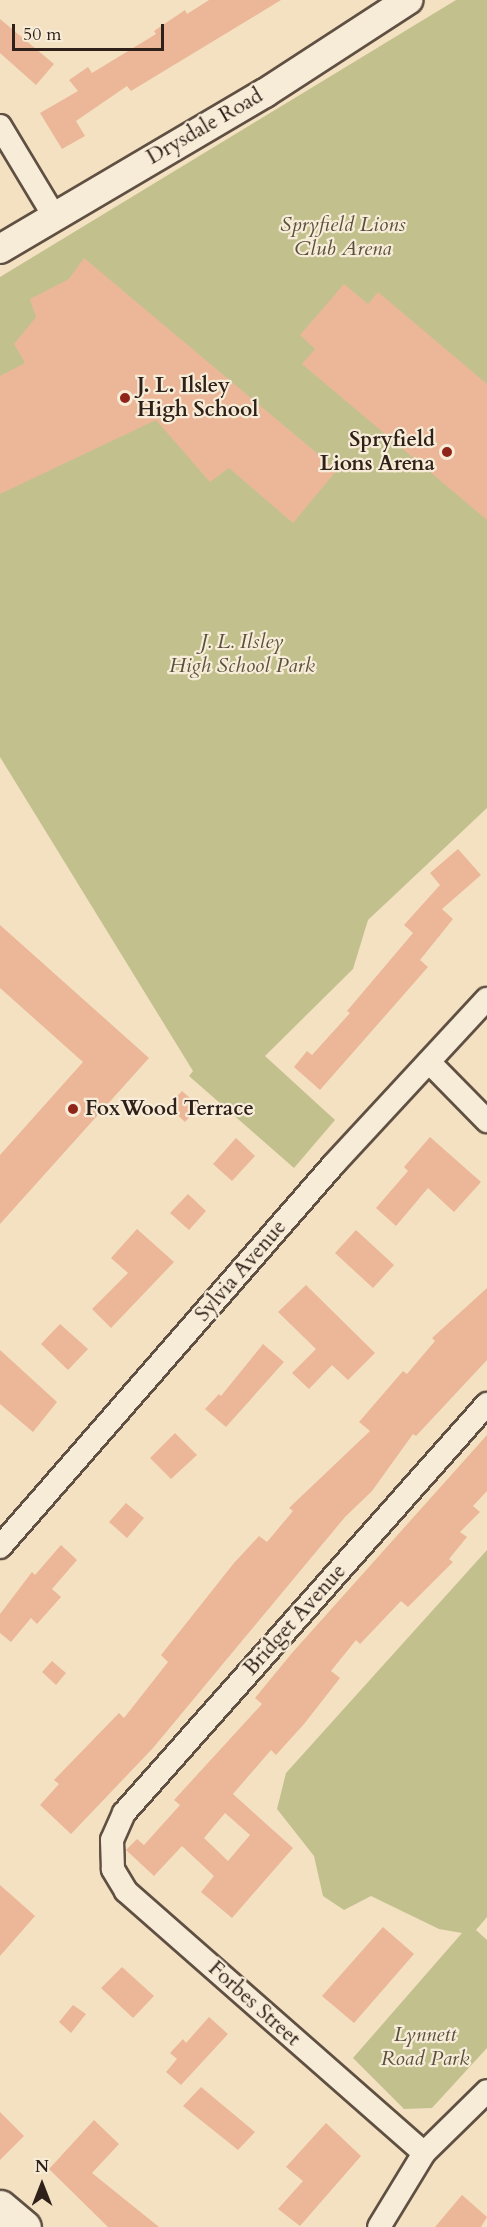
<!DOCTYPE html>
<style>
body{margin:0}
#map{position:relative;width:487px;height:2227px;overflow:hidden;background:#f3e1c1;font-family:Cardo,serif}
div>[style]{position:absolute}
.green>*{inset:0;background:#c2c18e}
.building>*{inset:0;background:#ebb798}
.roads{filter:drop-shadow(2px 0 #605043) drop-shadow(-2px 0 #605043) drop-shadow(0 2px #605043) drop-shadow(0 -2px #605043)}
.minor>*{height:22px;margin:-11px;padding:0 11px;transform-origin:11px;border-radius:11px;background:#f7ecd7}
.tertiary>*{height:28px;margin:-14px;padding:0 14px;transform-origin:14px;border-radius:14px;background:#f7ecd7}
.secondary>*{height:33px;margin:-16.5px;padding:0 16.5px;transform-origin:16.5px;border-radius:16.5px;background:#f7ecd7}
.dots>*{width:16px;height:16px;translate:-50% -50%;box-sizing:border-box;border:3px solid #f7ecd7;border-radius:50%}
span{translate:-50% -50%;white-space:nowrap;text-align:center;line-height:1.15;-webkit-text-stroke:4.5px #f7ecd7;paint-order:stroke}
.street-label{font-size:21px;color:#2f2019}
.park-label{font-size:21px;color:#5b503c;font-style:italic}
.poi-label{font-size:21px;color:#2f2019;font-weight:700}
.left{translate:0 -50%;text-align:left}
.right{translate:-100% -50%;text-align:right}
.north{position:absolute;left:12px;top:2155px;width:60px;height:60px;-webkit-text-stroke:4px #f7ecd7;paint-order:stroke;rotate:0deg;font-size:16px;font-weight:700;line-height:24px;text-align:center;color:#2f2019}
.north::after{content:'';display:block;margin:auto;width:21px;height:27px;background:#2f2019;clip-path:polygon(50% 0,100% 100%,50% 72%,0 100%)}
.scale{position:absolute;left:12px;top:24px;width:152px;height:27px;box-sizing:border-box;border:3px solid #2f2019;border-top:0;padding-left:8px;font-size:18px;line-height:21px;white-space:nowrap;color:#2f2019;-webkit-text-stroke:4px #f7ecd7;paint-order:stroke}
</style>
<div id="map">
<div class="green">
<div style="clip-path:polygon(456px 0,487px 0,487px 808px,368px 920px,353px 969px,265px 1056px,335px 1120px,294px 1168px,189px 1076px,193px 1071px,0 757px,0 277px)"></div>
<div style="clip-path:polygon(487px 1550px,487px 1917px,476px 1930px,487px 1940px,487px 2048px,432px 2108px,404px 2109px,353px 2058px,462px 1933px,439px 1929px,371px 1896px,344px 1910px,323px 1896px,314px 1856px,277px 1809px,286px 1773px)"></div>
</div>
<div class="building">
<div style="clip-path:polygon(209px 0,281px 0,131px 91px,127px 86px,76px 121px,85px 136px,62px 149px,40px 113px,78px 91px,69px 80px,88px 67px,92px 73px,156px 34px,154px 31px,185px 10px,187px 14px)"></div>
<div style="clip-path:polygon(0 19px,54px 64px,36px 85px,0 53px)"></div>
<div style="clip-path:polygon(84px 258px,337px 470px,293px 523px,229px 468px,210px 482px,156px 420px,0 494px,0 376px,25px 363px,14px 344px,36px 317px,30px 299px,69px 279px)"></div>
<div style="clip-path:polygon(344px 284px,368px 304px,378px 292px,487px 384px,487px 520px,302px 364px,315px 349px,300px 335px)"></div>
<div style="clip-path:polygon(458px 849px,481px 875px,442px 909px,453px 919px,420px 960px,428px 967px,320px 1090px,294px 1067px,307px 1051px,312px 1055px,350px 1013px,347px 1011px,413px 933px,404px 925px,440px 885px,430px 873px)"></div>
<div style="clip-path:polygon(0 925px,149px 1058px,0 1224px,0 1155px,83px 1062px,0 988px)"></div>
<div style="clip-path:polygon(182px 1091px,199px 1106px,185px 1122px,168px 1106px)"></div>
<div style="clip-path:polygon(430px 1137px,481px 1182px,454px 1212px,428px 1188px,396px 1226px,376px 1208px,408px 1171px,404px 1167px)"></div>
<div style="clip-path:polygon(236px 1138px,255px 1156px,232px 1181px,213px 1164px)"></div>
<div style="clip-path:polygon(188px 1194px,206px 1211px,189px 1230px,170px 1213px)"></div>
<div style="clip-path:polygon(137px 1229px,174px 1262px,111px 1328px,92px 1309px,128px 1273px,111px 1258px)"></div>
<div style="clip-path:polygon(356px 1230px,394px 1265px,373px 1288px,335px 1253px)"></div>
<div style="clip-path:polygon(306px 1285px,375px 1353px,348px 1380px,332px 1365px,309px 1389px,292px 1373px,316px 1349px,278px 1312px)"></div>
<div style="clip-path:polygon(487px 1288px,487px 1360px,416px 1436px,413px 1434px,372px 1491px,345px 1517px,153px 1748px,71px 1834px,40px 1805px,59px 1784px,54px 1780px,119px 1713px,124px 1718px,168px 1662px,161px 1655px,234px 1563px,259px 1536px,267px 1542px,293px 1511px,289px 1508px,370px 1431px,359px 1422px,403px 1371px,407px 1374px,435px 1341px,432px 1338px)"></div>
<div style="clip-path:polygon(60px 1324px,88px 1349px,68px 1370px,41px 1344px)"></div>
<div style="clip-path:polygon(263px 1344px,284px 1362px,226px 1427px,205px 1409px,219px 1394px,221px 1396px)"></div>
<div style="clip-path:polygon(0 1350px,57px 1402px,33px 1432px,0 1404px)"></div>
<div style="clip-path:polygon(175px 1433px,197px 1455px,171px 1479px,150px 1458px)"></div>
<div style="clip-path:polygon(evenodd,487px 1435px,487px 1491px,473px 1506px,480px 1512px,460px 1532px,467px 1537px,449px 1559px,453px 1562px,408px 1607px,401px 1601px,360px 1644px,356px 1640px,331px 1671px,340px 1678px,304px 1724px,276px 1755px,271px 1750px,233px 1794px,293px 1848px,232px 1918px,201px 1892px,214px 1876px,182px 1846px,154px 1876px,126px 1850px,137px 1839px,144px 1845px,180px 1805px,174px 1800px,262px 1704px,255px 1698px,292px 1653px,487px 1435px,225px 1813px,250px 1835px,228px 1861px,204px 1838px,225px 1813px)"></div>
<div style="clip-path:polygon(126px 1503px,144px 1518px,127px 1538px,109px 1522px)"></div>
<div style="clip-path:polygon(61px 1545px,77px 1560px,52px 1589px,61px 1597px,37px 1624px,31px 1618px,11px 1642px,0 1633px,0 1614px,32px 1572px,35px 1575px)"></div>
<div style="clip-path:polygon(52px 1661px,66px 1673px,56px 1685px,42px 1672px)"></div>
<div style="clip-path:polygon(0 1885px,35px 1916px,0 1956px)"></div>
<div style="clip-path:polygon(383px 1927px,414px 1954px,354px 2023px,322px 1996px)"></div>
<div style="clip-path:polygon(122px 1967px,154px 1996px,133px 2018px,101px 1988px)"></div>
<div style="clip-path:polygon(73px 2005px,86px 2014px,71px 2033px,59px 2022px)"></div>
<div style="clip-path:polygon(209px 2017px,228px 2034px,181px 2085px,166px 2072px,177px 2059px,170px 2053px,183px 2039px,186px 2043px)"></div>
<div style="clip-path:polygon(201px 2087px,255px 2132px,238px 2150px,183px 2106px)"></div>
<div style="clip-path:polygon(0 2112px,24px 2136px,0 2160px)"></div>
<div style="clip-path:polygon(94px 2120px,119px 2144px,92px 2173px,159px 2227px,108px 2227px,49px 2169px)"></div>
<div style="clip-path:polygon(326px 2123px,361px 2156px,300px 2226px,278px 2209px,303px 2181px,286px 2167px)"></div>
<div style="clip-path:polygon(462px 2195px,487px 2217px,481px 2227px,435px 2227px)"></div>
</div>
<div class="roads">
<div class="minor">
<div style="left:0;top:126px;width:105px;rotate:59deg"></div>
<div style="left:429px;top:1062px;width:83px;rotate:45.5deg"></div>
<div style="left:0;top:1547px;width:508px;rotate:-48.91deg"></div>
<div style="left:334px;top:1164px;width:225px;rotate:-47.2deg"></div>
<div style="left:424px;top:2153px;width:397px;rotate:-138.7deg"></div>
<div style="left:126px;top:1891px;width:26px;rotate:-121deg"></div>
<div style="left:113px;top:1869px;width:29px;rotate:-92deg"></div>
<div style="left:112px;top:1840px;width:30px;rotate:-66deg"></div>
<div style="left:124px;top:1813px;width:547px;rotate:-48.41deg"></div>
<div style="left:379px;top:2227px;width:87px;rotate:-58.7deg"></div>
<div style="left:424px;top:2153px;width:88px;rotate:-44.5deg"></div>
</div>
<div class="tertiary">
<div style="left:0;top:249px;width:308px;rotate:-30.5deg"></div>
<div style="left:265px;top:93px;width:171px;rotate:-33deg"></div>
</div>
<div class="secondary">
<div style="left:0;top:2207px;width:31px;rotate:40deg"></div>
</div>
</div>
<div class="dots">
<div style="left:125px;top:398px;background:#8f2418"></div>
<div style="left:447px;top:452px;background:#8f2418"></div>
<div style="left:73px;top:1109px;background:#8f2418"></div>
</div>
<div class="street-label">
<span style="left:205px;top:127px;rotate:-30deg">Drysdale Road</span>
<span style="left:241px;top:1271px;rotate:-49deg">Sylvia Avenue</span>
<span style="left:295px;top:1620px;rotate:-48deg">Bridget Avenue</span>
<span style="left:254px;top:2004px;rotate:42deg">Forbes Street</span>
</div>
<div class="park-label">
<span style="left:343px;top:237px">Spryfield Lions<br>Club Arena</span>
<span style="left:242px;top:654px">J. L. Ilsley<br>High School Park</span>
<span style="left:425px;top:2047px">Lynnett<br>Road Park</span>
</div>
<div class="poi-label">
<span class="left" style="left:137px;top:398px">J. L. Ilsley<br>High School</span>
<span class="right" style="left:435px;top:452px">Spryfield<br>Lions Arena</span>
<span class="left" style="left:85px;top:1109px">FoxWood Terrace</span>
</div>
<div class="north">N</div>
<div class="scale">50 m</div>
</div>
